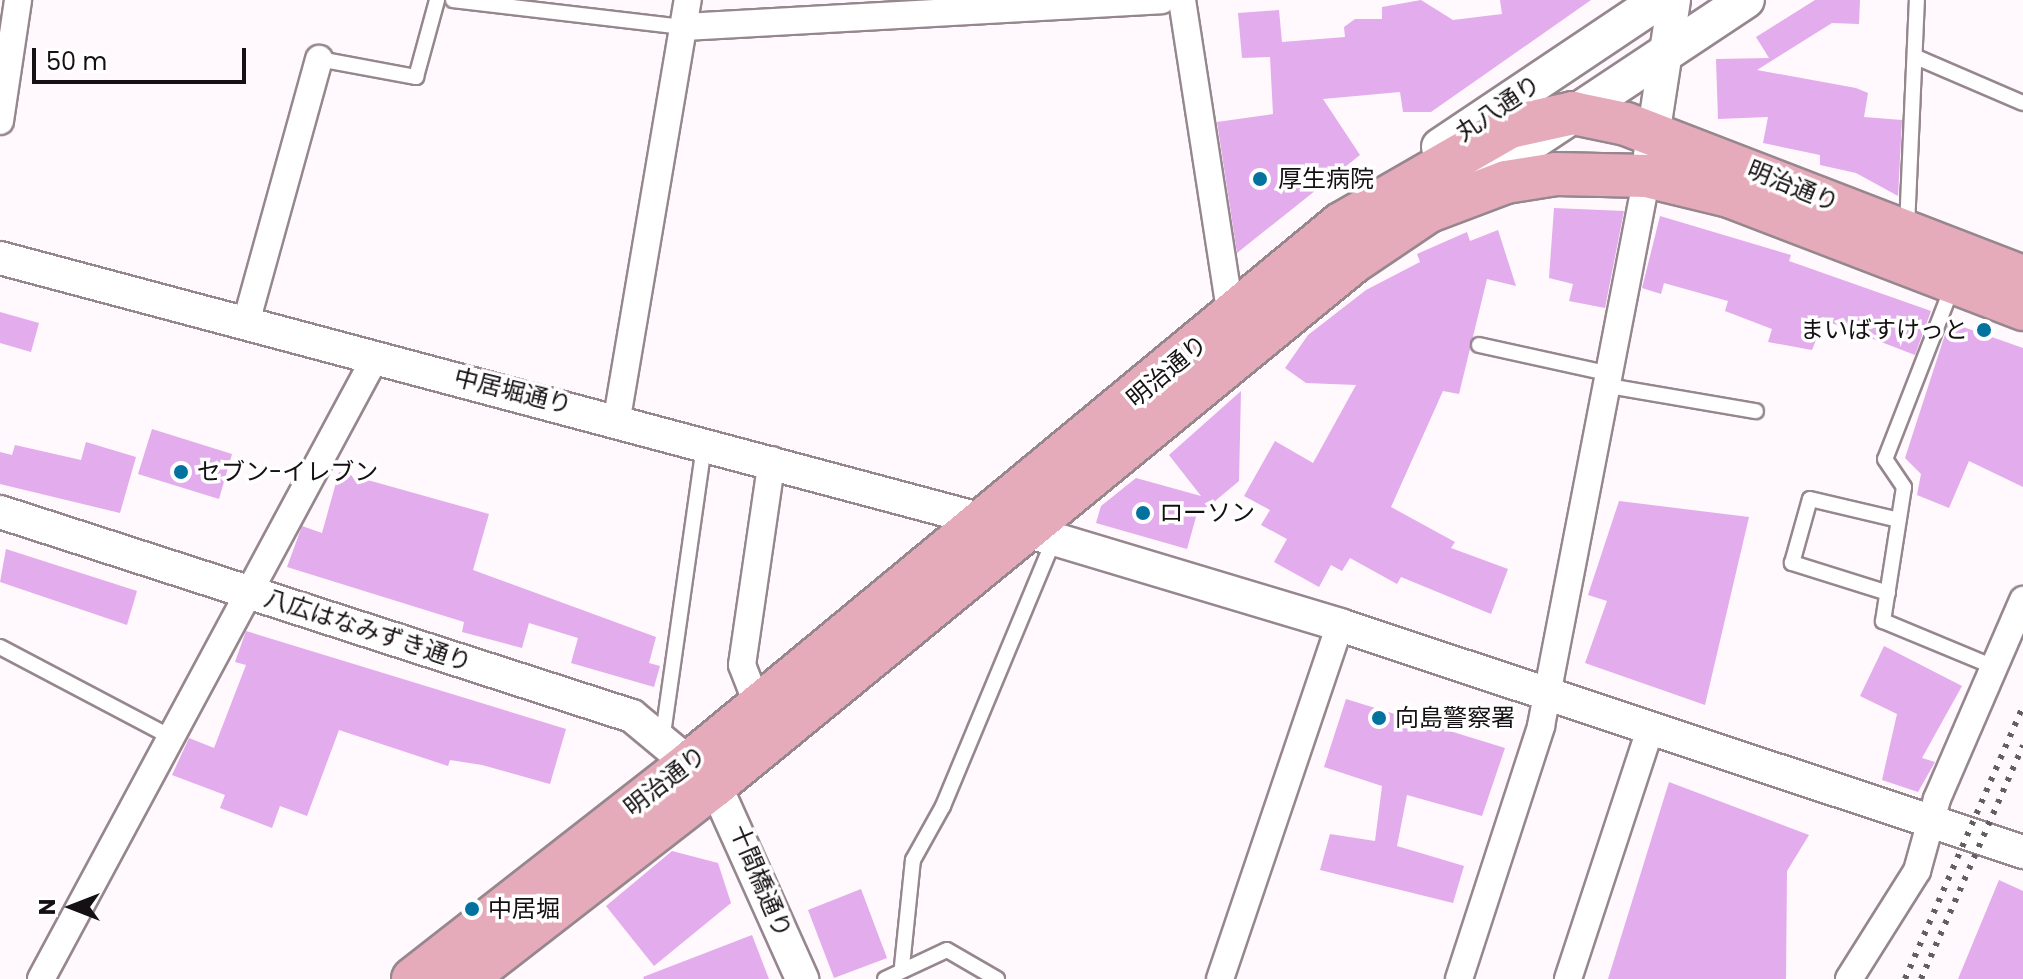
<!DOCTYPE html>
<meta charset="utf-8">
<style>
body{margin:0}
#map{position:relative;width:2023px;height:979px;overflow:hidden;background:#fff8fc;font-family:Poppins,"Noto Sans JP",sans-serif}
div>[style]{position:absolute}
.building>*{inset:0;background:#e3acec}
.roads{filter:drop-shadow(2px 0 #96878f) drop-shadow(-2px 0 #96878f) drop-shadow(0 2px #96878f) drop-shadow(0 -2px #96878f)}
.service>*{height:14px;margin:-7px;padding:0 7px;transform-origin:7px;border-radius:7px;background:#fff}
.minor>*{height:26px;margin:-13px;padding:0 13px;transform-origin:13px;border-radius:13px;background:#fff}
.tertiary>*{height:32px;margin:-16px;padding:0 16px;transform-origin:16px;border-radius:16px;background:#fff}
.secondary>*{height:36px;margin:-18px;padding:0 18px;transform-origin:18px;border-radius:18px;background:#fff}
.primary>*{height:42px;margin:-21px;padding:0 21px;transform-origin:21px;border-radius:21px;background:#e6abba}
.rail>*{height:6px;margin-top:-3px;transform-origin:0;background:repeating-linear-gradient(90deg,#635e61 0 4px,transparent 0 12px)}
.dots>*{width:22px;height:22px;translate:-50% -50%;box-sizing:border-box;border:4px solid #fff;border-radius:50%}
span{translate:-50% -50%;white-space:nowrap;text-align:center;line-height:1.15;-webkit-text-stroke:7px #fff;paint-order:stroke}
.street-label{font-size:24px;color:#151013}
.poi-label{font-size:24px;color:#151013}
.left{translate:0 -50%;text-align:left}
.right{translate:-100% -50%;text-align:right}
.north{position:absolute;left:32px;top:867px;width:80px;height:80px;-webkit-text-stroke:6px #fff;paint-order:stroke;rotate:270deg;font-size:22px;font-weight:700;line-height:32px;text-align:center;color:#151013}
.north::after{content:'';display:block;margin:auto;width:28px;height:36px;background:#151013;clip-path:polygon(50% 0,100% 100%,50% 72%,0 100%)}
.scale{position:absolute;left:32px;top:48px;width:214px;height:36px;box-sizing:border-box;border:4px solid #151013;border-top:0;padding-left:10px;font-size:24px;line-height:28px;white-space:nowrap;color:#151013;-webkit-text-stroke:6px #fff;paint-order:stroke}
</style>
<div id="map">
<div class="building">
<div style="clip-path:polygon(1421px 0,1453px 20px,1502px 14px,1500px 0,1591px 0,1431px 112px,1403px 112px,1400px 92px,1323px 99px,1360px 155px,1237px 253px,1217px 122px,1273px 114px,1270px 57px,1242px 58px,1238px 13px,1279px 10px,1282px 42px,1345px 37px,1344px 27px,1355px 19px,1382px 19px,1382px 7px)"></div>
<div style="clip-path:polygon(1815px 0,1860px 0,1859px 24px,1832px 23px,1757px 70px,1856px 88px,1868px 93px,1864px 117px,1902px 120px,1898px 196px,1856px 173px,1820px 165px,1820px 155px,1763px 143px,1768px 117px,1718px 119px,1716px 59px,1769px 58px,1756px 37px)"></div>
<div style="clip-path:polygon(1554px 208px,1624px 211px,1605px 308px,1569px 301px,1573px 284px,1549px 278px)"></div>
<div style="clip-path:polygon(1660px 216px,1791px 255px,1789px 261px,1931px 311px,1915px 355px,1824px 320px,1812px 350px,1768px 342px,1772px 329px,1725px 311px,1728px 301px,1664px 283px,1661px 294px,1642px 288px)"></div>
<div style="clip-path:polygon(1498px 230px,1516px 286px,1487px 279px,1459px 394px,1443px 391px,1391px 507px,1455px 542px,1451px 548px,1508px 569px,1491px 614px,1401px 577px,1397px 584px,1350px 558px,1342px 571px,1331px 565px,1319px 587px,1274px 562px,1287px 539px,1261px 525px,1270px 510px,1244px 496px,1275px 441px,1313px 463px,1356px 385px,1306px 383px,1285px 368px,1308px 335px,1366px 290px,1420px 262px,1417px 254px,1467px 232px,1470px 241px)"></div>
<div style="clip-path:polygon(0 312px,39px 323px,31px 352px,0 343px)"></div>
<div style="clip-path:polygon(1949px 322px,2023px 348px,2023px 487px,1969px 461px,1949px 508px,1917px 495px,1921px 474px,1905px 458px)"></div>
<div style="clip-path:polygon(1241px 391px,1239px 481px,1196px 517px,1187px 549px,1096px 523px,1101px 506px,1136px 478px,1201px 496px,1169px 455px)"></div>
<div style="clip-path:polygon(152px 429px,232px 454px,219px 499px,138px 474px)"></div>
<div style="clip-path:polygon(86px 442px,136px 457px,120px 513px,0 484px,0 452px,12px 455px,15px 445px,81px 460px)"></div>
<div style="clip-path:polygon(339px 472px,489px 514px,473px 570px,656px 637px,649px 663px,660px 666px,654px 687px,571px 663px,578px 638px,529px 623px,522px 648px,462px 632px,464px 622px,287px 567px,302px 526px,322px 533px)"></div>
<div style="clip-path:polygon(1619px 501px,1749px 517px,1705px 705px,1585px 663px,1607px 601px,1588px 595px)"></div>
<div style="clip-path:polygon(6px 549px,137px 591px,127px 625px,0 582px)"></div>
<div style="clip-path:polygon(246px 631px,566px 729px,550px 784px,482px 765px,450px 760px,448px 766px,339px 730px,307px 816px,280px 806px,272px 828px,220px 808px,225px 795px,172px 775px,189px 738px,214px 748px,246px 665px,235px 662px)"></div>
<div style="clip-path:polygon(1884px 646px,1962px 686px,1922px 758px,1935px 762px,1918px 792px,1882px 780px,1897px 714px,1860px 696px)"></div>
<div style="clip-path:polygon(1346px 699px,1505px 748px,1482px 816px,1407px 795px,1397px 846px,1464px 866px,1453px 903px,1320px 870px,1330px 834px,1375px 841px,1382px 786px,1324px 767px)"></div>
<div style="clip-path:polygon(1669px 782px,1809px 835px,1787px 871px,1786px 979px,1608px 979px)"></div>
<div style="clip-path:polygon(672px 851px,718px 863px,731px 903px,654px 966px,606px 906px)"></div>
<div style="clip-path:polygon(1999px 880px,2023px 891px,2023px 979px,1958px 979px)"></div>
<div style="clip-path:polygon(861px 889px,887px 958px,834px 978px,808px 910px)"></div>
<div style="clip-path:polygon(752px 935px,769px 979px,644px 979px,643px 977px)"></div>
</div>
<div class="roads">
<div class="service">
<div style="left:453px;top:0;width:233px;rotate:6.7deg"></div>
<div style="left:1916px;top:57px;width:116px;rotate:23.3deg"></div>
<div style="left:319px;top:59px;width:99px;rotate:10.5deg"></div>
<div style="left:416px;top:77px;width:80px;rotate:-74.7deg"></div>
<div style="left:1907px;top:227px;width:227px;rotate:-87.5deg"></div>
<div style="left:1953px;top:285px;width:187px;rotate:111.3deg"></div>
<div style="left:1885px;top:459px;width:34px;rotate:56deg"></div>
<div style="left:1904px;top:487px;width:136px;rotate:98.9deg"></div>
<div style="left:1883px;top:621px;width:120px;rotate:22.5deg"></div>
<div style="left:1479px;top:345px;width:135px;rotate:12.4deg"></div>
<div style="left:1609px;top:386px;width:149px;rotate:9.7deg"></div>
<div style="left:1888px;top:593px;width:101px;rotate:-162.6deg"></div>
<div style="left:1792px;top:563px;width:66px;rotate:-74.3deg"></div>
<div style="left:1810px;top:499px;width:91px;rotate:13.3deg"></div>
<div style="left:0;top:647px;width:193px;rotate:27.8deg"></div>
<div style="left:663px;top:734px;width:291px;rotate:-81.9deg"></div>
<div style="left:902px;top:966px;width:107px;rotate:-84.1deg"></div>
<div style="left:913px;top:860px;width:62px;rotate:-60.9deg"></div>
<div style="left:943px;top:806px;width:289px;rotate:-67.4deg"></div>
<div style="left:885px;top:979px;width:68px;rotate:-25.1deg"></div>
<div style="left:947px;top:950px;width:58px;rotate:30.1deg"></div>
</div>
<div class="minor">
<div style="left:1182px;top:0;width:322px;rotate:81.2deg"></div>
<div style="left:684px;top:27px;width:478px;rotate:-3.2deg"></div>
<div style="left:0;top:121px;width:122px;rotate:-81.5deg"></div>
<div style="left:247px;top:319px;width:270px;rotate:-74.5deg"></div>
<div style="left:617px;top:418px;width:424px;rotate:-80.4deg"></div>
<div style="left:758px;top:706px;width:44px;rotate:-111.3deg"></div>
<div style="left:742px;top:665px;width:207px;rotate:-81.7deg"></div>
<div style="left:41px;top:979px;width:707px;rotate:-61.73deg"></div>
<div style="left:1220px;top:979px;width:374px;rotate:-71.3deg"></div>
<div style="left:1459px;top:979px;width:266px;rotate:-72deg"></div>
<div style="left:1541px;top:726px;width:560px;rotate:-79.09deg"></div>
<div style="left:1568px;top:979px;width:262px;rotate:-71.8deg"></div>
<div style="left:1849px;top:979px;width:128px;rotate:-57.8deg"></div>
<div style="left:1917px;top:871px;width:75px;rotate:-74.5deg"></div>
<div style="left:1937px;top:799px;width:217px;rotate:-66.6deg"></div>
</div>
<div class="tertiary">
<div style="left:1650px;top:155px;width:157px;rotate:-81.2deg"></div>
<div style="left:0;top:258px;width:1091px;rotate:14.93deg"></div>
<div style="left:1054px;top:539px;width:299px;rotate:16.7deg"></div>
<div style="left:1340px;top:625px;width:720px;rotate:18.38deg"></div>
<div style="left:0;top:512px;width:664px;rotate:17.89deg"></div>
<div style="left:632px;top:716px;width:108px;rotate:39.7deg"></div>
<div style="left:715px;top:785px;width:213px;rotate:65.8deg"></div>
</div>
<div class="secondary">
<div style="left:1440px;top:147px;width:265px;rotate:-33.8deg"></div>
<div style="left:1461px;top:189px;width:342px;rotate:-33.6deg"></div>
</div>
<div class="primary">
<div style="left:413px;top:979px;width:355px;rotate:-38deg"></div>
<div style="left:693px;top:760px;width:841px;rotate:-39.6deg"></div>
<div style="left:1341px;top:224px;width:195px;rotate:-29.9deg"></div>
<div style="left:1510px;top:127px;width:65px;rotate:-12.5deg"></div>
<div style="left:1573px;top:113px;width:54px;rotate:11.7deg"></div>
<div style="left:1626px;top:124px;width:425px;rotate:21.1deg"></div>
<div style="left:465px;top:979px;width:316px;rotate:-37.8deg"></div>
<div style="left:715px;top:785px;width:825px;rotate:-39.34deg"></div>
<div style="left:1353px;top:262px;width:92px;rotate:-33.9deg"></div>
<div style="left:1429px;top:211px;width:82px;rotate:-20.6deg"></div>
<div style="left:1506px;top:182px;width:51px;rotate:-9.1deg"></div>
<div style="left:1556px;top:174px;width:91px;rotate:1.3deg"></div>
<div style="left:1647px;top:176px;width:84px;rotate:13.7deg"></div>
<div style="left:1729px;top:196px;width:315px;rotate:21deg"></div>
</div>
</div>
<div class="rail">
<div style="left:1905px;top:979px;width:297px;rotate:-66.6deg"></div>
<div style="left:1921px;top:979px;width:255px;rotate:-66.4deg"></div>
</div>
<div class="dots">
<div style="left:1260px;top:179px;background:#03729e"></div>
<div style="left:1984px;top:330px;background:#03729e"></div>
<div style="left:181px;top:472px;background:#03729e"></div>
<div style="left:1143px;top:513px;background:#03729e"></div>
<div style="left:1379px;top:718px;background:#03729e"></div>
<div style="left:472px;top:909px;background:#03729e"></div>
</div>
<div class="street-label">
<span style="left:1498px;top:108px;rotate:-34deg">丸八通り</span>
<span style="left:1793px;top:186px;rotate:22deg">明治通り</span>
<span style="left:1167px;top:371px;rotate:-40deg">明治通り</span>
<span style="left:513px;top:391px;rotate:14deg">中居堀通り</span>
<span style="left:368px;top:630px;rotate:18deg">八広はなみずき通り</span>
<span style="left:665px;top:781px;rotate:-38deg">明治通り</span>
<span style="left:761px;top:881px;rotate:67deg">十間橋通り</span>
</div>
<div class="poi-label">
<span class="left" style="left:1278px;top:179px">厚生病院</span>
<span class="right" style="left:1968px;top:330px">まいばすけっと</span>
<span class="left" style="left:197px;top:472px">セブン-イレブン</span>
<span class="left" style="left:1159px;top:513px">ローソン</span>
<span class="left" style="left:1395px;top:718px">向島警察署</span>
<span class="left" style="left:488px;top:909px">中居堀</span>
</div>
<div class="north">N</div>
<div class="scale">50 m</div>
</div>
